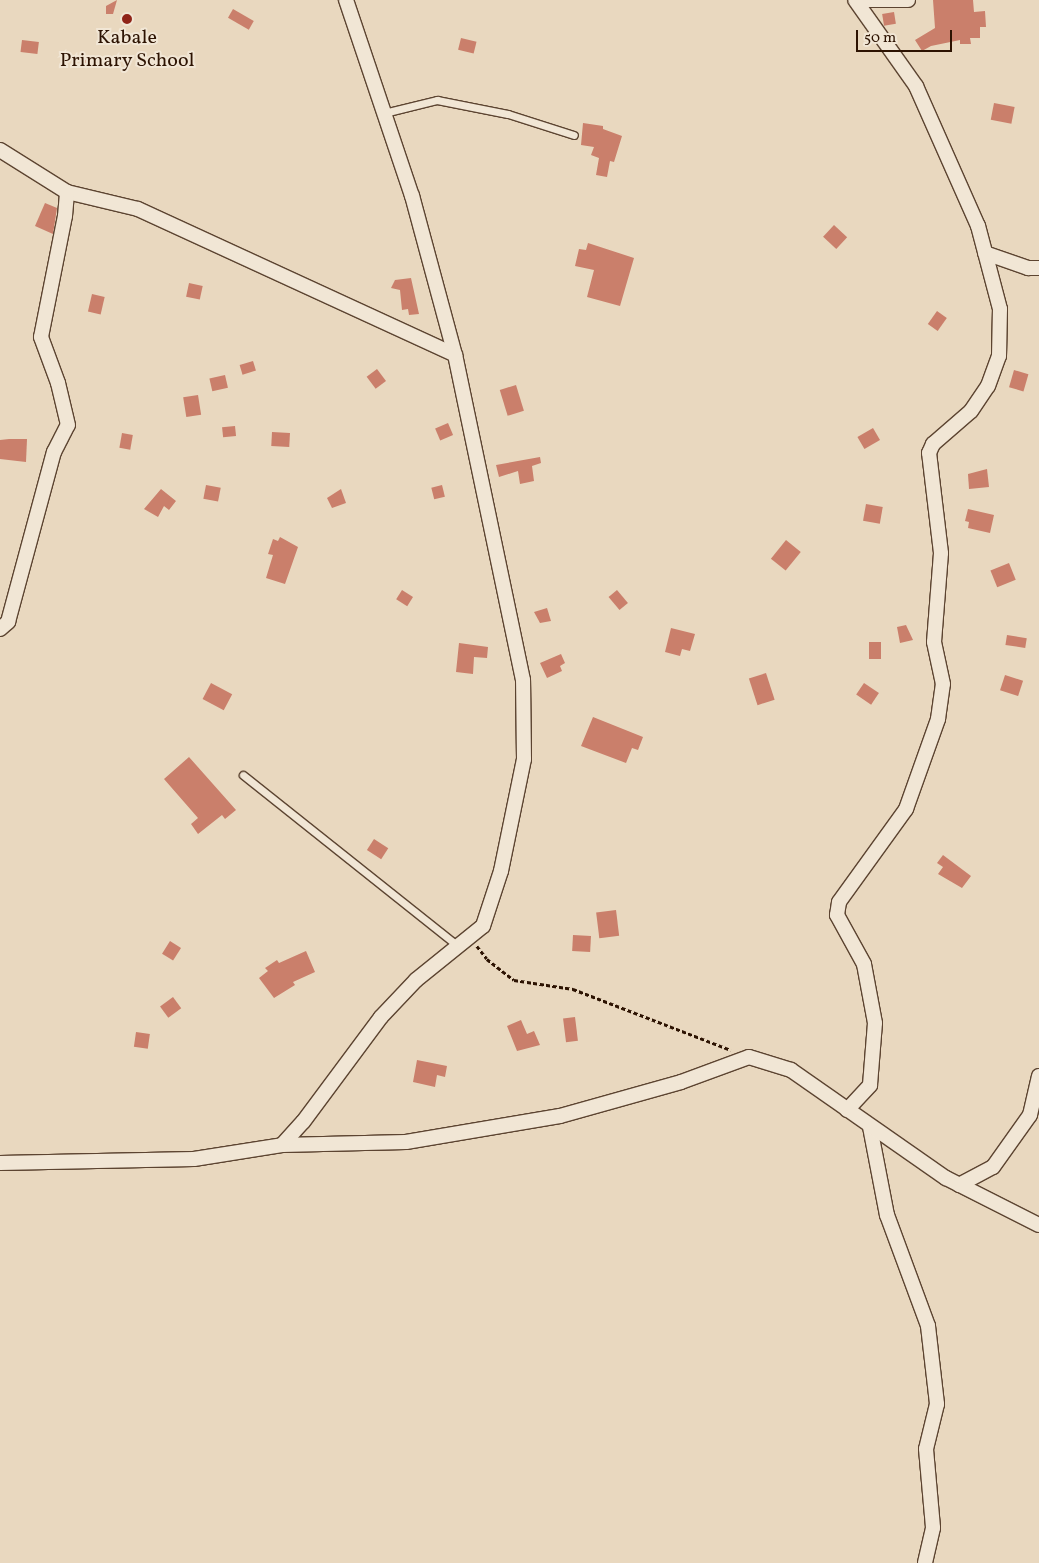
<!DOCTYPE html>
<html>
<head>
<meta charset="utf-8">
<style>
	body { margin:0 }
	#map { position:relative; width:1039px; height:1563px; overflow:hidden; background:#e9d8bf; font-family:Vollkorn,serif }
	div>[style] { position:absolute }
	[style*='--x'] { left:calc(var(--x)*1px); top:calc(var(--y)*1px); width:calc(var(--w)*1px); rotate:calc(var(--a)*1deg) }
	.building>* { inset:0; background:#ca7f6b; transform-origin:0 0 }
	.path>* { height:2.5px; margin-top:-1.25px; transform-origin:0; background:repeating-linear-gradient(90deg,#2d1302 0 4px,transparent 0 6.5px) }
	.roads { filter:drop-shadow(1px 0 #5c4431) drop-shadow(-1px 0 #5c4431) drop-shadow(0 1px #5c4431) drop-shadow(0 -1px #5c4431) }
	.lane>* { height:7px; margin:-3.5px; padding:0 3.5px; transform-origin:3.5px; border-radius:3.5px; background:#f1e6d5 }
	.street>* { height:14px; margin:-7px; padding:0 7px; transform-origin:7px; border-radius:7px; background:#f1e6d5 }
	.dots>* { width:14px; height:14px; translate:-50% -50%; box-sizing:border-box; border:2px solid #f1e6d5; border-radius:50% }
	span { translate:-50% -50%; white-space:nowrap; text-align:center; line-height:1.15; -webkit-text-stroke:4px #f1e6d5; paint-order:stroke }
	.poi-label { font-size:20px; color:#2d1302 }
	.scale { position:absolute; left:856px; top:30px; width:96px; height:22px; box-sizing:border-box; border:2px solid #2d1302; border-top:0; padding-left:6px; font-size:15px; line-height:18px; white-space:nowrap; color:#2d1302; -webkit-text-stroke:4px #f1e6d5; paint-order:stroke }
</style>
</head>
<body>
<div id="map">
	<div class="building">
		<i style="clip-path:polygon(117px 0,113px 14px,106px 14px,106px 6px)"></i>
		<i style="clip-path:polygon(933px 0,973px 0,974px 12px,985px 11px,986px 27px,980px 27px,980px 38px,970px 38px,971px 44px,960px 44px,960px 40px,931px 46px,922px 51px,915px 40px,935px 28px)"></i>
		<i style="left:233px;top:9px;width:24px;height:10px;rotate:30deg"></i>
		<i style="left:894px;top:12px;width:12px;height:12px;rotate:81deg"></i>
		<i style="left:461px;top:38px;width:16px;height:12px;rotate:14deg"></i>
		<i style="left:22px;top:40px;width:17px;height:12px;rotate:7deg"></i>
		<i style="left:81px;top:56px;width:21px;height:10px;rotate:5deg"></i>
		<i style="left:994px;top:103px;width:21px;height:17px;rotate:11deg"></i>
		<i style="clip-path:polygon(583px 123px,603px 126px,603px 129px,622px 136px,614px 162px,610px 161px,607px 177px,596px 175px,599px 158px,591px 155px,594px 147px,581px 145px)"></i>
		<i style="clip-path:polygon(45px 203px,57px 208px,53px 234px,35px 226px)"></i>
		<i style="left:834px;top:225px;width:18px;height:16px;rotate:43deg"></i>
		<i style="clip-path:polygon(588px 243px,634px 258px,620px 306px,587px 297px,594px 270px,575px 266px,579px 249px,586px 250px)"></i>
		<i style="clip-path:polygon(411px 278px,419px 314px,409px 315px,408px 309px,402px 310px,400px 290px,391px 288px,395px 280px)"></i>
		<i style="left:189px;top:283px;width:14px;height:14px;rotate:12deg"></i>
		<i style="left:92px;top:294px;width:13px;height:18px;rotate:13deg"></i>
		<i style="left:937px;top:311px;width:12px;height:16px;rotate:35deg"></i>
		<i style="left:253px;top:361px;width:10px;height:14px;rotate:73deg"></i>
		<i style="left:377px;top:369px;width:15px;height:13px;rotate:53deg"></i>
		<i style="left:1014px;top:370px;width:15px;height:18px;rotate:16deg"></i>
		<i style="left:225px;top:375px;width:13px;height:16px;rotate:77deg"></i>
		<i style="left:516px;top:385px;width:27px;height:17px;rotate:73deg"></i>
		<i style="left:198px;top:395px;width:20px;height:15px;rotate:81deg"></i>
		<i style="left:448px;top:423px;width:13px;height:14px;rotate:67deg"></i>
		<i style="left:235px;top:426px;width:10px;height:13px;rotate:84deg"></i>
		<i style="left:873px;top:428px;width:14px;height:18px;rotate:60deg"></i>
		<i style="left:272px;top:432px;width:18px;height:14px;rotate:3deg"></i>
		<i style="left:122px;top:433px;width:11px;height:15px;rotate:10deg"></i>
		<i style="clip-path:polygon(9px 439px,27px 439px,26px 462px,0 459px,0 440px)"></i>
		<i style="clip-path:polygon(540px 457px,541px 463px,532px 466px,534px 481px,520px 484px,518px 471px,499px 477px,496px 465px)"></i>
		<i style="clip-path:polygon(987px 469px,989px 487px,969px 489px,968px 474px)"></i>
		<i style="left:206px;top:485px;width:15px;height:14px;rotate:11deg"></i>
		<i style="left:442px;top:485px;width:12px;height:11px;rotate:76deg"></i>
		<i style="clip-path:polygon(161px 489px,176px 501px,169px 510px,164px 506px,158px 517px,144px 509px)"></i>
		<i style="clip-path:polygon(341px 489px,346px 503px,332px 508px,327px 498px)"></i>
		<i style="left:866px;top:504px;width:17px;height:17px;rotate:10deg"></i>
		<i style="clip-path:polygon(968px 509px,994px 515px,990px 533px,968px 528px,969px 522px,965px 521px)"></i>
		<i style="clip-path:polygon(280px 537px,298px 547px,285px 584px,266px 578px,273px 555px,268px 554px,273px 539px,278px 541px)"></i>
		<i style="left:786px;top:540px;width:19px;height:24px;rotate:39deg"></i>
		<i style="left:1009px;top:563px;width:18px;height:20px;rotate:68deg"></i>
		<i style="left:402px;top:590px;width:13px;height:11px;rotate:32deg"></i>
		<i style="left:617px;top:590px;width:17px;height:11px;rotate:50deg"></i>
		<i style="clip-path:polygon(547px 608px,551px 621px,540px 623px,534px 612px)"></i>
		<i style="clip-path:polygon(906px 625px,913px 640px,900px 643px,897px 627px)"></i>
		<i style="clip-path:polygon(671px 628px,695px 634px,690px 651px,682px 649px,680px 656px,665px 652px)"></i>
		<i style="left:1007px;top:635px;width:20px;height:10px;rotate:9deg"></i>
		<i style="left:869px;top:642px;width:12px;height:17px"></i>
		<i style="clip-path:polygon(459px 643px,488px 647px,487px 658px,474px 657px,473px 674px,456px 672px)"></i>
		<i style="clip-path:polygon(561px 654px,565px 663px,560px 666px,562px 671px,547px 678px,540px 663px)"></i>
		<i style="left:766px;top:673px;width:28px;height:18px;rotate:72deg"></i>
		<i style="left:1005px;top:675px;width:19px;height:16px;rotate:18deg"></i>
		<i style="left:211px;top:683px;width:24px;height:18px;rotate:28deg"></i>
		<i style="left:864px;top:683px;width:18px;height:14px;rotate:34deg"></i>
		<i style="clip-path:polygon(593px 717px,643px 737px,638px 750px,632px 748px,626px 763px,581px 746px)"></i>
		<i style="clip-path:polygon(189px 757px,236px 810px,225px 819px,222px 815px,198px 834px,191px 824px,198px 818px,164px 779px)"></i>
		<i style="left:374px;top:839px;width:17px;height:13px;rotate:33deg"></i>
		<i style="clip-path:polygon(943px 855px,971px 876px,962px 888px,938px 874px,943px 867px,937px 863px)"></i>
		<i style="left:616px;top:910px;width:26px;height:20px;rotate:83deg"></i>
		<i style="left:573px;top:935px;width:18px;height:16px;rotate:3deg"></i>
		<i style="left:170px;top:941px;width:13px;height:15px;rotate:32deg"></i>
		<i style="clip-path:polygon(306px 951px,315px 972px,293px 982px,295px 985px,274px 998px,259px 978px,268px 971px,265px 968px,277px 960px,279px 963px)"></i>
		<i style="left:173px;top:997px;width:14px;height:16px;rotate:54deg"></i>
		<i style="left:575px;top:1017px;width:24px;height:12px;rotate:83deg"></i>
		<i style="clip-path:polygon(521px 1020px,527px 1034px,534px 1031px,540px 1045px,517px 1051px,507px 1026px)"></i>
		<i style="left:136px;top:1032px;width:14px;height:15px;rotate:8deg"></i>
		<i style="clip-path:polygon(417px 1060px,447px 1066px,445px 1077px,437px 1075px,435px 1087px,413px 1082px)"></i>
	</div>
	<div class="path">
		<i style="--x:477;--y:946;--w:16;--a:52"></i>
		<i style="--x:487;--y:959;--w:34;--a:38"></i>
		<i style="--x:514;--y:980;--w:60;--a:8.7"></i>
		<i style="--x:573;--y:989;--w:169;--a:21.1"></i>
	</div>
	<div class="roads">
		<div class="lane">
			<i style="--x:384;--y:113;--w:55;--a:-13.8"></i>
			<i style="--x:437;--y:100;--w:72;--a:11.2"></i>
			<i style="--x:508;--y:114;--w:69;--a:17.7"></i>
			<i style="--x:243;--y:775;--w:276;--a:38.5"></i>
		</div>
		<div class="street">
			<i style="--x:867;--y:0;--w:41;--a:0"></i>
			<i style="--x:0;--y:150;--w:79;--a:32.1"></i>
			<i style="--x:67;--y:192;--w:73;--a:13.5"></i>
			<i style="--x:138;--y:209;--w:349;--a:24.7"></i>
			<i style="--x:985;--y:253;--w:46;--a:19.2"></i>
			<i style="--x:1028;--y:268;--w:11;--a:0"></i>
			<i style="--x:0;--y:629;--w:11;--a:-41"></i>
			<i style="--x:8;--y:622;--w:176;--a:-74.9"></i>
			<i style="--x:54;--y:452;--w:30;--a:-63"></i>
			<i style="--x:68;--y:425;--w:43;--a:-103.4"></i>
			<i style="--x:58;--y:383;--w:49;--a:-110.3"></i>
			<i style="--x:41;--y:337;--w:123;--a:-78.8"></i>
			<i style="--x:65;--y:216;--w:24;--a:-85"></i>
			<i style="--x:847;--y:1110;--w:34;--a:-47"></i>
			<i style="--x:870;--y:1085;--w:62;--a:-85.4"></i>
			<i style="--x:875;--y:1023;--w:60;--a:-100.6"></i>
			<i style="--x:864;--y:964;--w:56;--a:-118.9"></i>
			<i style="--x:837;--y:915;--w:13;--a:-81"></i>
			<i style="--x:839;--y:902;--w:115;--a:-54.2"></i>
			<i style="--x:906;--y:809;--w:96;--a:-70.4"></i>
			<i style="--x:938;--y:719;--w:35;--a:-82"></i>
			<i style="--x:943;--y:684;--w:43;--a:-102.1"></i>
			<i style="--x:934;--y:642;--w:89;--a:-85.5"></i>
			<i style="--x:941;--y:553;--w:101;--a:-96.8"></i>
			<i style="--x:929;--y:453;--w:10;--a:-66"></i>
			<i style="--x:933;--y:444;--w:50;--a:-41"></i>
			<i style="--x:971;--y:411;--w:30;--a:-56"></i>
			<i style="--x:988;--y:386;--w:32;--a:-70"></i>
			<i style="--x:999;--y:356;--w:47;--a:-88.8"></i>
			<i style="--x:1000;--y:309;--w:86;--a:-104.8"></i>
			<i style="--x:978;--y:226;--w:153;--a:-113.9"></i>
			<i style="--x:916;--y:86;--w:105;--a:-125.3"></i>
			<i style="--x:870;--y:1127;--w:90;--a:79.1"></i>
			<i style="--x:887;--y:1215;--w:118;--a:69.7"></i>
			<i style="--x:928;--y:1326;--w:79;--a:83.4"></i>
			<i style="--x:937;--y:1404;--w:46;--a:103.7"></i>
			<i style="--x:926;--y:1449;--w:79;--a:84.9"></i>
			<i style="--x:933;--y:1528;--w:36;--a:103"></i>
			<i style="--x:282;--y:1145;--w:124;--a:-1.4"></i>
			<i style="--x:406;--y:1142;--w:156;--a:-9.6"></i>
			<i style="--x:560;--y:1116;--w:126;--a:-15.7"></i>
			<i style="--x:681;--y:1082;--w:72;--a:-20.2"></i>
			<i style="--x:749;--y:1057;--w:44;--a:17.2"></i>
			<i style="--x:791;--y:1070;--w:189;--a:34.9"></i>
			<i style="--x:946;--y:1178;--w:104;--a:26.8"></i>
			<i style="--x:0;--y:1163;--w:194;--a:-1.2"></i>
			<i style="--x:194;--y:1159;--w:89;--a:-9"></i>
			<i style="--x:282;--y:1145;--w:31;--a:-48"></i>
			<i style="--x:303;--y:1122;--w:131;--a:-53.4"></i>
			<i style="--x:381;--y:1017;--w:51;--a:-46.6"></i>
			<i style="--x:416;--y:980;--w:86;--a:-38.9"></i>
			<i style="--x:483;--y:926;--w:58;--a:-71.9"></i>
			<i style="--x:501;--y:871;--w:114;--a:-78.4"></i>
			<i style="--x:524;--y:759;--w:79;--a:-90.7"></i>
			<i style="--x:523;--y:680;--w:332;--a:-101.8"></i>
			<i style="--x:455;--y:355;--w:165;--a:-105.1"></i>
			<i style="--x:412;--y:196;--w:207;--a:-108.6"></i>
			<i style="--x:959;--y:1185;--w:38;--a:-28"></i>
			<i style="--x:993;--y:1167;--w:64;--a:-54.6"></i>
			<i style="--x:1030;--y:1115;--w:40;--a:-77"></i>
		</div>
	</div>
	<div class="dots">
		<i style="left:127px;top:19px;background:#8f2418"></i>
	</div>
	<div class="poi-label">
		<span style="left:127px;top:50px">Kabale<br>Primary School</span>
	</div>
	<div class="scale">50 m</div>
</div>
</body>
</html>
